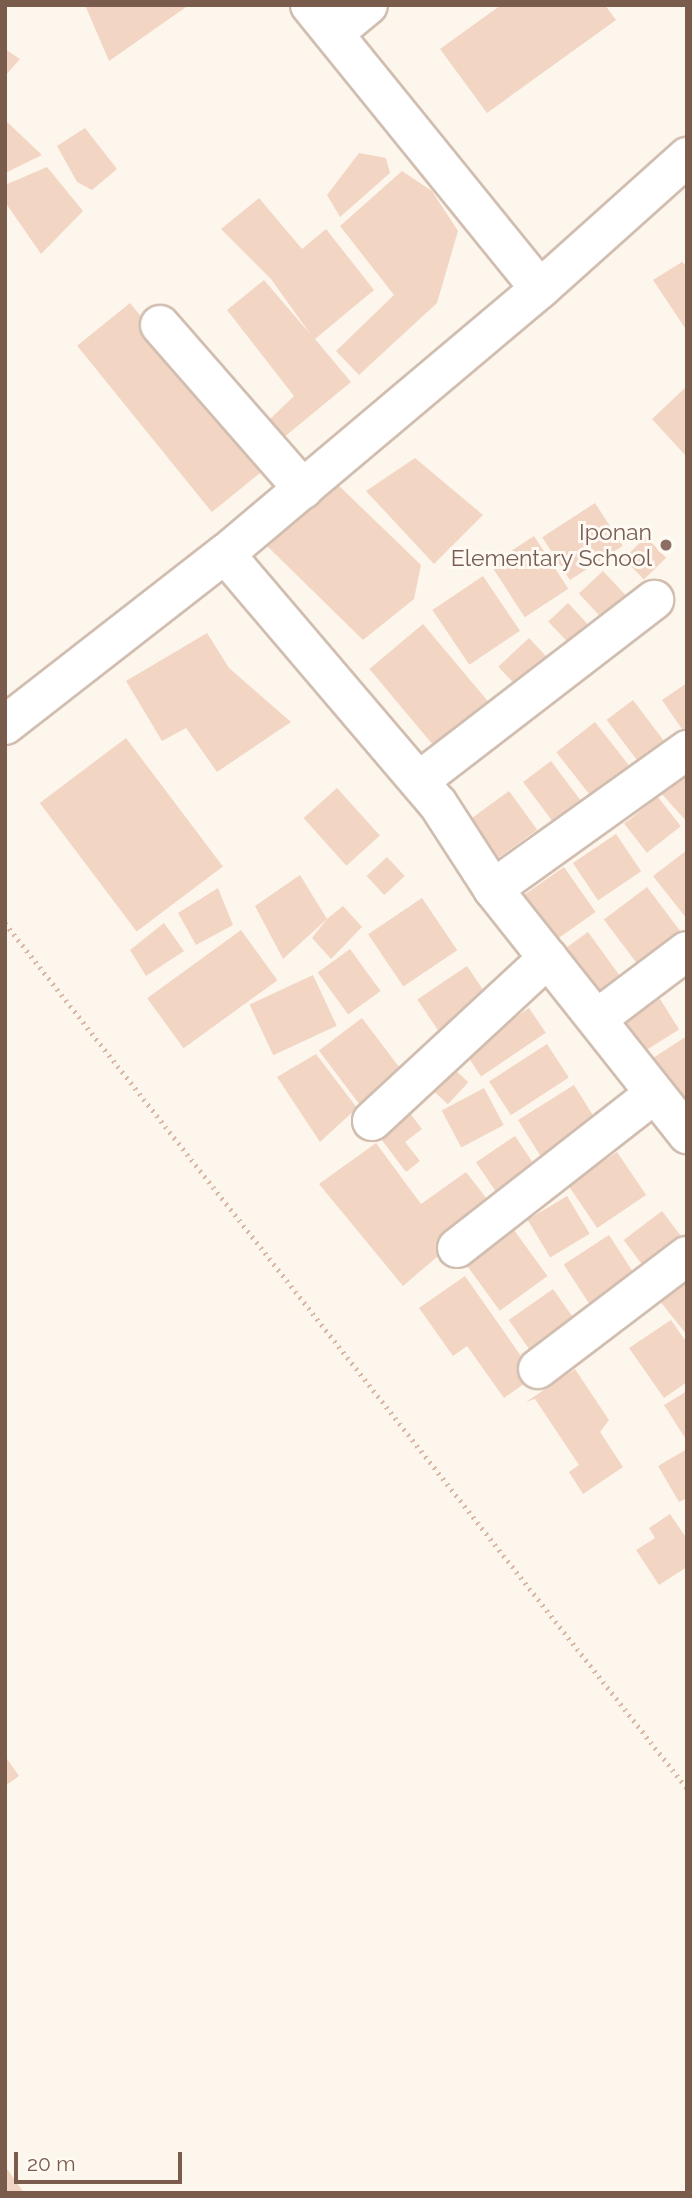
<!DOCTYPE html>
<html>
<head>
<meta charset="utf-8">
<style>
	body { margin:0 }
	#map { position:relative; width:692px; height:2198px; overflow:hidden; background:#fdf6ec; font-family:Raleway,sans-serif }
	div>[style] { position:absolute }
	[style*='--x'] { left:calc(var(--x)*1px); top:calc(var(--y)*1px); width:calc(var(--w)*1px); rotate:calc(var(--a)*1deg) }
	.building>* { inset:0; background:#f3d5c3; transform-origin:0 0 }
	.path>* { height:4.5px; margin-top:-2.25px; transform-origin:0; background:repeating-linear-gradient(90deg,#d9b8a5 0 2px,transparent 0 7px) }
	.roads { filter:drop-shadow(2px 0 #d1beb0) drop-shadow(-2px 0 #d1beb0) drop-shadow(0 2px #d1beb0) drop-shadow(0 -2px #d1beb0) }
	.minor>* { height:38px; margin:-19px; padding:0 19px; transform-origin:19px; border-radius:19px; background:#fff }
	.dots>* { width:19px; height:19px; translate:-50% -50%; box-sizing:border-box; border:4px solid #fffaf3; border-radius:50% }
	span { translate:-50% -50%; white-space:nowrap; text-align:center; line-height:1.15; -webkit-text-stroke:6px #fffaf3; paint-order:stroke }
	.education-label { font-size:23px; color:#785e54 }
	.right { translate:-100% -50%; text-align:right }
	.frame { position:absolute; inset:0; border:7px solid #7a5c4d; pointer-events:none }
	.scale { position:absolute; left:14px; top:2152px; width:168px; height:32px; box-sizing:border-box; border:4px solid #7a5c4d; border-top:0; padding-left:9px; font-size:21px; line-height:24px; white-space:nowrap; color:#7a5c4d; -webkit-text-stroke:5px #fffaf3; paint-order:stroke }
</style>
</head>
<body>
<div id="map">
	<div class="building">
		<i style="clip-path:polygon(85px 5px,189px 5px,109px 61px)"></i>
		<i style="clip-path:polygon(501px 5px,605px 5px,616px 20px,487px 113px,440px 49px)"></i>
		<i style="clip-path:polygon(5px 49px,20px 59px,5px 76px)"></i>
		<i style="clip-path:polygon(5px 120px,42px 155px,5px 173px)"></i>
		<i style="clip-path:polygon(85px 128px,117px 169px,92px 190px,77px 182px,57px 146px)"></i>
		<i style="clip-path:polygon(359px 153px,386px 158px,390px 173px,340px 217px,327px 195px)"></i>
		<i style="clip-path:polygon(47px 167px,83px 211px,41px 254px,5px 202px,5px 185px)"></i>
		<i style="clip-path:polygon(402px 171px,432px 191px,458px 231px,437px 303px,359px 375px,336px 351px,394px 295px,340px 226px)"></i>
		<i style="clip-path:polygon(259px 198px,302px 249px,326px 229px,374px 290px,315px 339px,351px 382px,283px 438px,270px 419px,294px 396px,227px 310px,264px 280px,311px 335px,271px 279px,221px 229px)"></i>
		<i style="clip-path:polygon(682px 262px,687px 267px,685px 328px,653px 280px)"></i>
		<i style="left:130px;top:303px;width:214px;height:68px;rotate:51deg"></i>
		<i style="clip-path:polygon(687px 386px,687px 454px,685px 455px,652px 419px)"></i>
		<i style="clip-path:polygon(415px 458px,483px 515px,434px 564px,366px 491px)"></i>
		<i style="clip-path:polygon(333px 480px,421px 565px,414px 599px,363px 640px,265px 544px)"></i>
		<i style="left:595px;top:503px;width:51px;height:63px;rotate:57deg"></i>
		<i style="left:534px;top:536px;width:63px;height:52px;rotate:57deg"></i>
		<i style="left:646px;top:537px;width:29px;height:31px;rotate:46deg"></i>
		<i style="left:603px;top:571px;width:41px;height:33px;rotate:47deg"></i>
		<i style="left:483px;top:576px;width:66px;height:61px;rotate:56deg"></i>
		<i style="left:568px;top:603px;width:44px;height:27px;rotate:47deg"></i>
		<i style="left:423px;top:624px;width:112px;height:70px;rotate:50deg"></i>
		<i style="clip-path:polygon(207px 633px,229px 668px,291px 722px,217px 772px,186px 728px,162px 741px,126px 681px)"></i>
		<i style="left:529px;top:638px;width:34px;height:42px;rotate:47deg"></i>
		<i style="clip-path:polygon(687px 683px,687px 731px,684px 732px,662px 700px)"></i>
		<i style="left:633px;top:700px;width:53px;height:33px;rotate:53deg"></i>
		<i style="left:595px;top:722px;width:55px;height:49px;rotate:52deg"></i>
		<i style="left:126px;top:738px;width:161px;height:108px;rotate:53deg"></i>
		<i style="left:551px;top:761px;width:49px;height:35px;rotate:53deg"></i>
		<i style="clip-path:polygon(687px 771px,687px 822px,661px 793px)"></i>
		<i style="left:337px;top:788px;width:64px;height:45px;rotate:48deg"></i>
		<i style="left:509px;top:791px;width:48px;height:56px;rotate:54deg"></i>
		<i style="left:658px;top:797px;width:37px;height:43px;rotate:52deg"></i>
		<i style="left:616px;top:834px;width:45px;height:52px;rotate:56deg"></i>
		<i style="clip-path:polygon(687px 850px,687px 919px,653px 876px)"></i>
		<i style="left:387px;top:857px;width:26px;height:28px;rotate:47deg"></i>
		<i style="left:564px;top:867px;width:55px;height:49px;rotate:55deg"></i>
		<i style="clip-path:polygon(300px 875px,327px 919px,343px 906px,362px 927px,331px 959px,312px 938px,327px 919px,283px 959px,255px 906px)"></i>
		<i style="left:647px;top:887px;width:60px;height:54px;rotate:53deg"></i>
		<i style="clip-path:polygon(218px 888px,233px 925px,196px 945px,178px 913px)"></i>
		<i style="left:422px;top:898px;width:63px;height:65px;rotate:56deg"></i>
		<i style="clip-path:polygon(164px 923px,184px 951px,146px 976px,130px 950px)"></i>
		<i style="left:241px;top:930px;width:62px;height:116px;rotate:54deg"></i>
		<i style="left:588px;top:932px;width:63px;height:32px;rotate:54deg"></i>
		<i style="left:350px;top:949px;width:52px;height:40px;rotate:54deg"></i>
		<i style="left:467px;top:966px;width:42px;height:60px;rotate:56deg"></i>
		<i style="left:313px;top:975px;width:56px;height:70px;rotate:65deg"></i>
		<i style="left:660px;top:999px;width:36px;height:48px;rotate:58deg"></i>
		<i style="left:529px;top:1008px;width:30px;height:78px;rotate:56deg"></i>
		<i style="left:362px;top:1018px;width:69px;height:54px;rotate:53deg"></i>
		<i style="clip-path:polygon(687px 1036px,687px 1108px,653px 1058px)"></i>
		<i style="left:547px;top:1044px;width:40px;height:69px;rotate:57deg"></i>
		<i style="clip-path:polygon(316px 1054px,357px 1108px,320px 1142px,277px 1077px)"></i>
		<i style="left:453px;top:1068px;width:21px;height:30px;rotate:43deg"></i>
		<i style="left:574px;top:1085px;width:45px;height:66px;rotate:58deg"></i>
		<i style="left:484px;top:1088px;width:42px;height:48px;rotate:62deg"></i>
		<i style="clip-path:polygon(409px 1112px,422px 1129px,405px 1142px,420px 1161px,406px 1172px,378px 1135px)"></i>
		<i style="left:515px;top:1136px;width:43px;height:47px;rotate:56deg"></i>
		<i style="clip-path:polygon(376px 1143px,421px 1204px,466px 1172px,494px 1208px,403px 1286px,319px 1184px)"></i>
		<i style="left:617px;top:1152px;width:52px;height:59px;rotate:56deg"></i>
		<i style="left:567px;top:1196px;width:44px;height:46px;rotate:59deg"></i>
		<i style="left:662px;top:1211px;width:38px;height:48px;rotate:53deg"></i>
		<i style="left:514px;top:1230px;width:57px;height:59px;rotate:54deg"></i>
		<i style="left:609px;top:1235px;width:56px;height:54px;rotate:57deg"></i>
		<i style="clip-path:polygon(687px 1270px,687px 1335px,655px 1295px)"></i>
		<i style="clip-path:polygon(465px 1276px,535px 1376px,504px 1398px,467px 1346px,453px 1356px,419px 1308px)"></i>
		<i style="left:553px;top:1289px;width:40px;height:54px;rotate:55deg"></i>
		<i style="clip-path:polygon(671px 1320px,687px 1343px,687px 1382px,664px 1398px,629px 1348px)"></i>
		<i style="clip-path:polygon(575px 1369px,609px 1420px,600px 1432px,623px 1467px,583px 1494px,569px 1472px,579px 1465px,535px 1399px,526px 1402px)"></i>
		<i style="clip-path:polygon(687px 1391px,687px 1441px,664px 1405px)"></i>
		<i style="clip-path:polygon(687px 1449px,687px 1498px,679px 1502px,658px 1466px)"></i>
		<i style="clip-path:polygon(670px 1514px,687px 1539px,687px 1567px,659px 1585px,636px 1550px,655px 1538px,649px 1528px)"></i>
		<i style="clip-path:polygon(5px 1756px,19px 1776px,5px 1786px)"></i>
		<i style="clip-path:polygon(5px 2166px,24px 2193px,5px 2193px)"></i>
	</div>
	<div class="path">
		<i style="--x:5;--y:923;--w:1102;--a:51.75"></i>
	</div>
	<div class="roads">
		<div class="minor">
			<i style="--x:310;--y:5;--w:365;--a:51"></i>
			<i style="--x:334;--y:33;--w:44;--a:-39.5"></i>
			<i style="--x:160;--y:325;--w:218;--a:48.9"></i>
			<i style="--x:225;--y:554;--w:328;--a:49.6"></i>
			<i style="--x:438;--y:804;--w:101;--a:57.1"></i>
			<i style="--x:493;--y:889;--w:313;--a:51.6"></i>
			<i style="--x:5;--y:725;--w:279;--a:-37.9"></i>
			<i style="--x:225;--y:554;--w:412;--a:-40.1"></i>
			<i style="--x:540;--y:289;--w:198;--a:-41.9"></i>
			<i style="--x:419;--y:781;--w:297;--a:-37.6"></i>
			<i style="--x:493;--y:889;--w:239;--a:-35.6"></i>
			<i style="--x:598;--y:1018;--w:111;--a:-37"></i>
			<i style="--x:372;--y:1121;--w:240;--a:-42.8"></i>
			<i style="--x:457;--y:1248;--w:249;--a:-38"></i>
			<i style="--x:538;--y:1369;--w:187;--a:-37.2"></i>
		</div>
	</div>
	<div class="dots">
		<i style="left:666px;top:545px;background:#8d6e63"></i>
	</div>
	<div class="education-label">
		<span class="right" style="left:652px;top:545px">Iponan<br>Elementary School</span>
	</div>
	<div class="frame"></div>
	<div class="scale">20 m</div>
</div>
</body>
</html>
